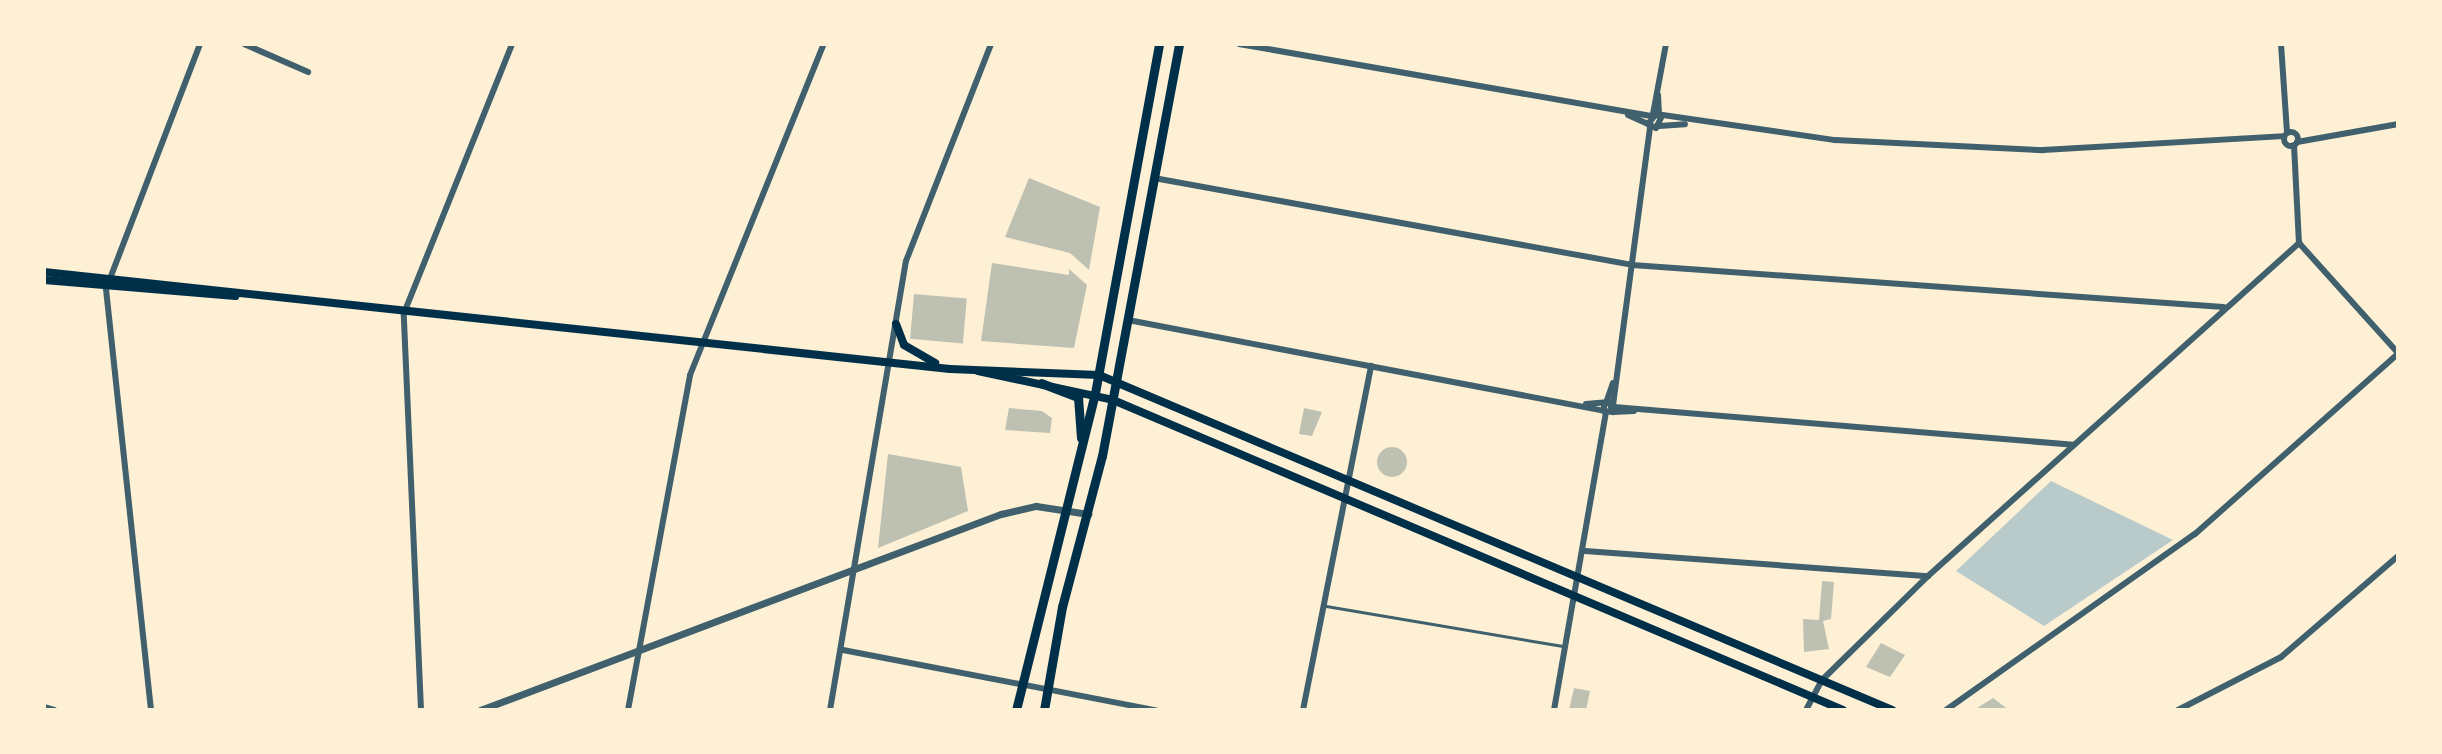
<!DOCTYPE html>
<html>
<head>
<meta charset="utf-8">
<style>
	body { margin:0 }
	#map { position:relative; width:2442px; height:754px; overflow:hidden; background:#fdf0d5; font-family:Quicksand,sans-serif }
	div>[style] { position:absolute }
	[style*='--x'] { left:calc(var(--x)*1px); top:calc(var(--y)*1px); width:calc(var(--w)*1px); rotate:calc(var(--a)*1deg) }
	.green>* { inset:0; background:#b9caca }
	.building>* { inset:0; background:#bec0b2; transform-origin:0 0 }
	.round { border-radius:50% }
	.service>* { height:3px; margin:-1.5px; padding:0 1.5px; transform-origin:1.5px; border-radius:1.5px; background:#3f606c }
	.minor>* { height:6px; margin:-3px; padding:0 3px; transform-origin:3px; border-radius:3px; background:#3f606c }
	.minor>.ring { margin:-3px; padding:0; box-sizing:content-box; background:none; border:6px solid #3f606c; border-radius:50% }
	.tertiary>* { height:7px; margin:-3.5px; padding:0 3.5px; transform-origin:3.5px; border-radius:3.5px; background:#3f606c }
	.secondary>* { height:8px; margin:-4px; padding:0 4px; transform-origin:4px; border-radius:4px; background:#003049 }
	.primary>* { height:9px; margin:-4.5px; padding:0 4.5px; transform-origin:4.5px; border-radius:4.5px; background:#003049 }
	span { translate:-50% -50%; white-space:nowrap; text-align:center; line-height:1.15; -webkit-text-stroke:7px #fdf0d5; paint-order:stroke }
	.frame { position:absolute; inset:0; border:46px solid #fdf0d5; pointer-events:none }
</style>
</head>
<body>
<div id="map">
	<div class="green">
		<i style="clip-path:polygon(2051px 481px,2173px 540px,2044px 626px,1956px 571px)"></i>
	</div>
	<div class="building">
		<i style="clip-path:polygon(1029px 178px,1100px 207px,1089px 270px,1070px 253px,1005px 237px)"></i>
		<i style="clip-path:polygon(992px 263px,1069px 275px,1069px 269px,1087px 285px,1074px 348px,981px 341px)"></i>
		<i style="left:914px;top:294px;width:53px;height:45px;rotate:5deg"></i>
		<i style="clip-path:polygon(1009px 408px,1042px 411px,1052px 418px,1050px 433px,1005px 430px)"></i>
		<i style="clip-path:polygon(1304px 408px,1322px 412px,1312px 436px,1299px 434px)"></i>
		<i class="round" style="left:1377px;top:447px;width:30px;height:30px"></i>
		<i style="clip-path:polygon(888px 454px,961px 467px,968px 511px,878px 548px)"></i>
		<i style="clip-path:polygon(1822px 581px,1834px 582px,1831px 619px,1823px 621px,1829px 649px,1804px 652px,1803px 619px,1819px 620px)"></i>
		<i style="clip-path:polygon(1881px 643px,1905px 655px,1890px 677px,1866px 667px)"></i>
		<i style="clip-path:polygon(1574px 688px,1590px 691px,1586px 710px,1569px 710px)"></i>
		<i style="clip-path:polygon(1993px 698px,2009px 710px,1974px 710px)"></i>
	</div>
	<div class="service">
		<i style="--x:1326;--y:606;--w:240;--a:9.6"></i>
	</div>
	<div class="minor">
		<i style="--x:244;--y:44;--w:70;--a:23.6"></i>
		<i style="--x:1239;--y:44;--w:417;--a:9.9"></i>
		<i style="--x:2281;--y:44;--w:89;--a:86.1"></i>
		<i style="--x:1658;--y:95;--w:21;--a:87"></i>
		<i style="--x:1653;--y:114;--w:71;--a:-79.5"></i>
		<i style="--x:1628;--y:115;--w:22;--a:24"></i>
		<i style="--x:1661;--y:118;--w:11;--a:117"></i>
		<i style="--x:1656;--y:128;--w:9;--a:-153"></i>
		<i style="--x:1648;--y:124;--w:13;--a:-51"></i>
		<i style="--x:1656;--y:114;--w:181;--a:8.3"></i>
		<i style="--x:1835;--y:140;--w:208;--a:2.8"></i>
		<i style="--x:2043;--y:150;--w:241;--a:-3.3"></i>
		<i style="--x:1659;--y:126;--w:26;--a:-4"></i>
		<i class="ring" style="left:2284px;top:132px;width:8px;height:8px"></i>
		<i style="--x:2297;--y:142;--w:103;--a:-10.1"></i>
		<i style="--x:2294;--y:145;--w:98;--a:87.1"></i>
		<i style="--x:2299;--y:243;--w:148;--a:48"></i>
		<i style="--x:1154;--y:178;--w:486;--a:10.3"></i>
		<i style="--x:1632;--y:265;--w:593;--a:4.06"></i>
		<i style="--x:1128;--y:320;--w:485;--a:10.8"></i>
		<i style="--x:1606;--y:403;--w:21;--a:-71"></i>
		<i style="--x:1586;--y:404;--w:23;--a:-5"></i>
		<i style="--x:1609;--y:402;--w:11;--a:68"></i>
		<i style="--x:1613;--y:412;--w:9;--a:-174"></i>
		<i style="--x:1604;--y:411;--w:7;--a:-90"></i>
		<i style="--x:1613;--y:405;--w:281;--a:-82.4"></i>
		<i style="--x:1614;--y:407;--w:461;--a:4.7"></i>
		<i style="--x:1613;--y:412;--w:21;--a:-3"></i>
		<i style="--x:1585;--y:551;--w:344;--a:4.2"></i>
		<i style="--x:843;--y:650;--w:319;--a:10.9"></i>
		<i style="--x:151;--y:710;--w:423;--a:-96.1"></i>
		<i style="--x:106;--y:289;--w:262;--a:-69"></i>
		<i style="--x:421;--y:710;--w:397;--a:-92.5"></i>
		<i style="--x:404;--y:313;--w:290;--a:-68.1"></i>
		<i style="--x:628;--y:710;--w:341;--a:-79.5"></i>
		<i style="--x:690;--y:375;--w:357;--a:-68"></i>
		<i style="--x:830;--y:710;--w:455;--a:-80.4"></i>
		<i style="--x:906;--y:261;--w:233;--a:-68.6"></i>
		<i style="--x:1303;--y:710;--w:351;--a:-78.8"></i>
		<i style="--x:1554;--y:710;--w:302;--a:-80.1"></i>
		<i style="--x:1806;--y:710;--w:34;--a:-62"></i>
		<i style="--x:1822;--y:680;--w:148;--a:-44.5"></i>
		<i style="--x:1928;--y:576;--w:499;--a:-41.9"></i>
		<i style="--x:1946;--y:710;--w:305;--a:-35.3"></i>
		<i style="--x:2195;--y:534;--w:271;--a:-41.6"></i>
		<i style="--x:2178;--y:710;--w:116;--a:-27.2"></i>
		<i style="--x:2281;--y:657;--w:155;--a:-40.8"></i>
	</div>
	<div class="tertiary">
		<i style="--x:44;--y:707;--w:10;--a:17"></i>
		<i style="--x:480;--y:710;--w:557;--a:-20.62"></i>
		<i style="--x:1001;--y:514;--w:36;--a:-13"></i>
		<i style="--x:1036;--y:506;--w:53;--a:8.7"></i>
	</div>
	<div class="secondary">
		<i style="--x:44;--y:272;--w:911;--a:6.11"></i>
		<i style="--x:950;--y:369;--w:149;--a:2.3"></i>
		<i style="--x:1099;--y:375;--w:861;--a:22.9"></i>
		<i style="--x:44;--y:280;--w:192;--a:4.8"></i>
		<i style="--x:896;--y:324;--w:22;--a:69"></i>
		<i style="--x:904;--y:345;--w:36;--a:30"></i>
		<i style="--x:978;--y:371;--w:138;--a:12.1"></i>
		<i style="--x:1113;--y:400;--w:793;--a:23.01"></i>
	</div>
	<div class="primary">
		<i style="--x:1041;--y:383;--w:40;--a:21"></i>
		<i style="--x:1078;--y:397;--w:41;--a:85.8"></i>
		<i style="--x:1016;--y:710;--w:327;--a:-76"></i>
		<i style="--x:1095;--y:393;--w:355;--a:-79.6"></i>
		<i style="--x:1044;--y:710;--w:105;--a:-80.1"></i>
		<i style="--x:1062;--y:607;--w:156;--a:-75.2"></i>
		<i style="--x:1102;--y:456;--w:419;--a:-79.4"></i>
	</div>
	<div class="frame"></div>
</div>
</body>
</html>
